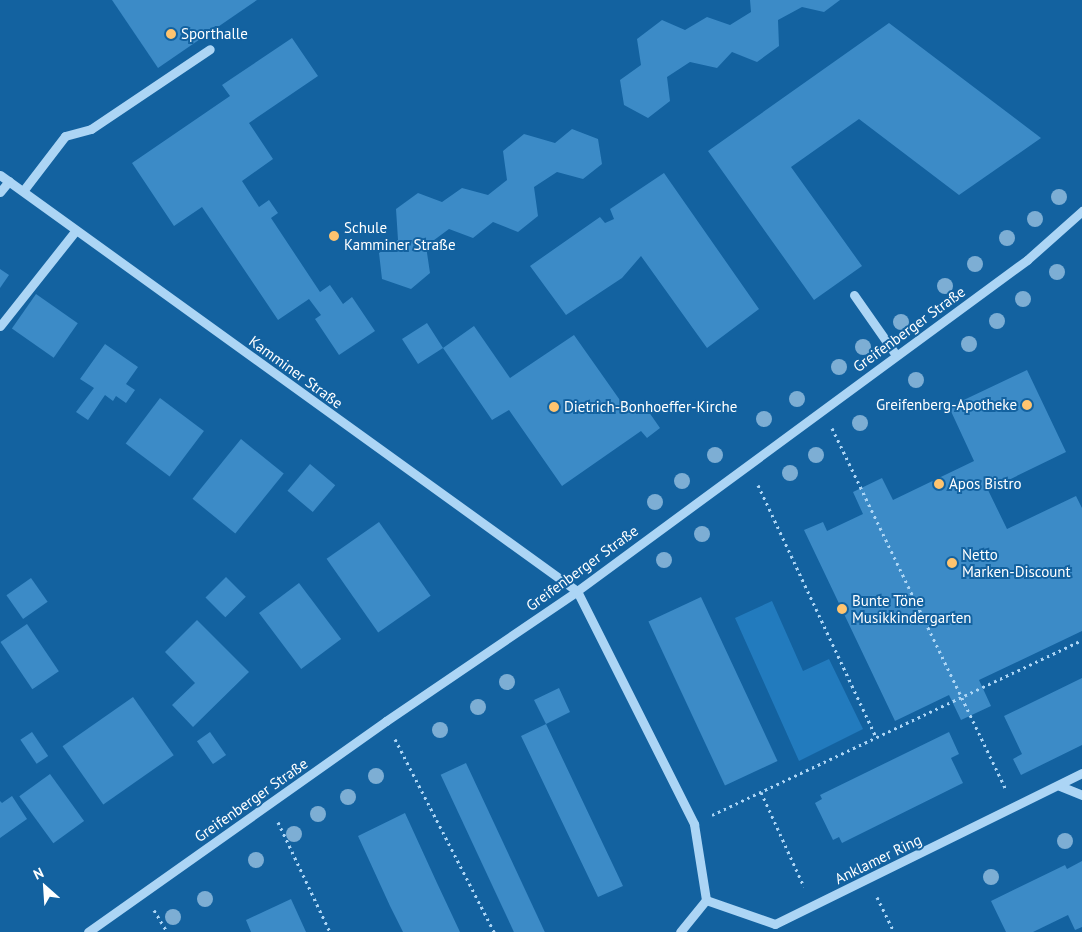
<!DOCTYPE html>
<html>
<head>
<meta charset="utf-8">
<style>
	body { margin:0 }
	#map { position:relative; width:1082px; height:932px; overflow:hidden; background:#1362a0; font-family:"PT Sans",sans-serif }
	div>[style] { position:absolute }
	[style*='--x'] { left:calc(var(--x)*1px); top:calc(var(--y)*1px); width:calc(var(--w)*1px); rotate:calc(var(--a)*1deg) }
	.green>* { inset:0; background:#227bbe }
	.building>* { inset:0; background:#3c8bc7; transform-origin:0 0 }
	.path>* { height:3px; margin-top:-1.5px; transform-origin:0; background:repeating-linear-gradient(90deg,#acd5f5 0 2.5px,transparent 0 6.5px) }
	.minor>* { height:9px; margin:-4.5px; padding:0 4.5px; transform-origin:4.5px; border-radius:4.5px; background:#acd5f5 }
	.trees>* { width:16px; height:16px; margin:-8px; border-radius:50%; background:#7daed4 }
	.dots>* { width:14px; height:14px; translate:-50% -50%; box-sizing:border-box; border:2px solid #1362a0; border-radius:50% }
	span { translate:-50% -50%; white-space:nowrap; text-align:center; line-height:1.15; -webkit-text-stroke:4px #1362a0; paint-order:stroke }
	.poi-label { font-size:15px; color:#fff }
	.left { translate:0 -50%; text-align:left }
	.right { translate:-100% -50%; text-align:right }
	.street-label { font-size:15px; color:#fff }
	.north { position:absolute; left:20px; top:862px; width:50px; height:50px; -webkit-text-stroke:4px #1362a0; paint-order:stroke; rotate:334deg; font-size:14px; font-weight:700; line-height:20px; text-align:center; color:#fff }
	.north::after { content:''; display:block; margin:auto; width:18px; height:22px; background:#fff; clip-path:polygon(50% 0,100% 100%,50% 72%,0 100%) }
</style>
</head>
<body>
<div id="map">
	<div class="green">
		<i style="clip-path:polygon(772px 601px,803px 671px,829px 659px,863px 729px,799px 761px,735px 618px)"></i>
	</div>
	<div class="building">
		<i style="clip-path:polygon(112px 0,257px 0,158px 68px)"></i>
		<i style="clip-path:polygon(750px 0,840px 0,824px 12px,802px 7px,778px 20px,779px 46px,757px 62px,732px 52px,717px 68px,690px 62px,667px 77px,670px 101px,648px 118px,624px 105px,620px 80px,641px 65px,637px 39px,662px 20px,685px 30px,707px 17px,730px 25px,751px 12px)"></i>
		<i style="clip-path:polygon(889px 23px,1041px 138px,959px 195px,859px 119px,791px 167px,862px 266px,814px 300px,708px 151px)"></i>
		<i style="clip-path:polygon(292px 38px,318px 76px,249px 123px,273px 159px,242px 181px,259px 207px,269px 200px,278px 213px,271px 218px,320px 292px,330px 285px,343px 304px,352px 297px,375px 331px,339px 355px,315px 319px,321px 315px,309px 299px,278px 320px,202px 207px,174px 226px,132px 163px,230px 96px,222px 85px)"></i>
		<i style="clip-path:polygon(572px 129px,598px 139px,602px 164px,583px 179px,557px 172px,534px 187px,538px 216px,518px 232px,493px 222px,473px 238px,449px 229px,426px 246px,430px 273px,411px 289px,382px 279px,379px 253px,398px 240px,396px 209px,418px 193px,442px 202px,462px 188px,488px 195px,507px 180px,503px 151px,524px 134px,555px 143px)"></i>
		<i style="clip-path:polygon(664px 173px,759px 309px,707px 348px,641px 256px,622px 278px,566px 315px,530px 266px,600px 217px,605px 223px,614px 219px,610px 209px)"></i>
		<i style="clip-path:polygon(0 269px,9px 275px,0 288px)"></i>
		<i style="left:36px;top:294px;width:51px;height:42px;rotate:35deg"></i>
		<i style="clip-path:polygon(427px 323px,443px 348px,474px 326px,510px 378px,574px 335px,629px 413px,644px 405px,660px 428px,647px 438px,641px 431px,562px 486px,509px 410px,492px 420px,443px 348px,418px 364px,402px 339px)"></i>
		<i style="clip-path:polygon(105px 344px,138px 367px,126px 384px,135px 390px,126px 403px,116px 396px,113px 401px,105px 395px,88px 420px,76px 412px,94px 388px,80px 379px)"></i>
		<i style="clip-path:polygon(1027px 370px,1066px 452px,988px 490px,1007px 529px,1076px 496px,1082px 508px,1082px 631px,979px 680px,991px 706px,961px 720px,949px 695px,895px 721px,804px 530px,823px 522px,827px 531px,863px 514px,853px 492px,882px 478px,893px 500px,974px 461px,949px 407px)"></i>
		<i style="left:160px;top:398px;width:55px;height:57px;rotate:37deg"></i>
		<i style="left:241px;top:439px;width:55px;height:77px;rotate:39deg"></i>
		<i style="left:310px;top:464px;width:33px;height:35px;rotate:40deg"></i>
		<i style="left:379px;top:522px;width:90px;height:64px;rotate:55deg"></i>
		<i style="left:226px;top:577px;width:28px;height:29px;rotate:45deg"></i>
		<i style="left:31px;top:578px;width:29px;height:30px;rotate:55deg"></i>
		<i style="left:299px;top:583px;width:70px;height:50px;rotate:53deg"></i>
		<i style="left:701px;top:597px;width:181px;height:58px;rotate:65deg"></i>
		<i style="clip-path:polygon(197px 620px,249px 672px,193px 727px,172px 705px,195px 683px,165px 652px)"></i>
		<i style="left:27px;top:624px;width:57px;height:32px;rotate:56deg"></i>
		<i style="clip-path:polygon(1082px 678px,1082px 745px,1021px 775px,1013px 759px,1022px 754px,1004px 716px)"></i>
		<i style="clip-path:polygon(559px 688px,570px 712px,546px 724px,623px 886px,598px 897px,521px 736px,546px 724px,534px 700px)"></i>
		<i style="left:133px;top:697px;width:71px;height:86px;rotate:55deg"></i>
		<i style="left:32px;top:732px;width:29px;height:14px;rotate:56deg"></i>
		<i style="left:210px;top:732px;width:28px;height:16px;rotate:55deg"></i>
		<i style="clip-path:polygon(949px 732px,959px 754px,951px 758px,963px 783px,842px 843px,839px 837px,833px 840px,815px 803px,822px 799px,820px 795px)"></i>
		<i style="left:466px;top:763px;width:187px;height:28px;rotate:65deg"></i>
		<i style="left:50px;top:774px;width:58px;height:38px;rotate:54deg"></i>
		<i style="clip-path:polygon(12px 796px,27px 819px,0 838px,0 801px,2px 803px)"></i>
		<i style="clip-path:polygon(405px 813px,437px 883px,460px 932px,403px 932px,390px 906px,358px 836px)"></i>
		<i style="clip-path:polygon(1082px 861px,1082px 927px,1075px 930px,1068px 915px,1033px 932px,1006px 932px,991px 901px,1065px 865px,1067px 869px)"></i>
		<i style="clip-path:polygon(291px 899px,306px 932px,251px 932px,246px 920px)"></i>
	</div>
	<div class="path">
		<i style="--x:832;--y:428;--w:401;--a:64.3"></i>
		<i style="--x:758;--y:485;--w:278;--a:64.9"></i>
		<i style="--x:395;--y:739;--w:217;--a:62.8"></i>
		<i style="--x:761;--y:792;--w:104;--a:65.6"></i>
		<i style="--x:712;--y:815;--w:409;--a:-25.3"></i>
		<i style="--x:278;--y:822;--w:122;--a:64.7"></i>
		<i style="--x:877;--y:897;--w:39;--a:64"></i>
		<i style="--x:154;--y:910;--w:26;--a:59"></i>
	</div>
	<div class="minor">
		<i style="--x:0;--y:175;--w:711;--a:35.79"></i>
		<i style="--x:577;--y:591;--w:261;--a:63.3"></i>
		<i style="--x:694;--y:824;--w:77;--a:81"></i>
		<i style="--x:706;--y:900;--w:41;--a:129.1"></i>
		<i style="--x:23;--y:191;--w:69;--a:-52.6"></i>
		<i style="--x:65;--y:136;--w:27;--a:-15"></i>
		<i style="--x:91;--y:129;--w:143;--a:-33.9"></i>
		<i style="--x:0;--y:192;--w:14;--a:-51"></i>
		<i style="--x:854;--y:295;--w:73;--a:55"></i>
		<i style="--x:0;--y:326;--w:122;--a:-51.6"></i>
		<i style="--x:1060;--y:786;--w:24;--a:22"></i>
		<i style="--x:706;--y:900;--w:73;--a:19.2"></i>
		<i style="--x:775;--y:924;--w:342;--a:-26.2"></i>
		<i style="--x:88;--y:932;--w:365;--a:-35.3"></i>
		<i style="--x:386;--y:721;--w:231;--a:-34.2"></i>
		<i style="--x:577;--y:591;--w:559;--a:-36.34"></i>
		<i style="--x:1027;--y:260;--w:74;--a:-41.7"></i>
	</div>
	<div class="trees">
		<i style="left:1059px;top:197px"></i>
		<i style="left:1035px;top:219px"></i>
		<i style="left:1007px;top:238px"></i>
		<i style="left:975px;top:264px"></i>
		<i style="left:1057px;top:272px"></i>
		<i style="left:945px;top:286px"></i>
		<i style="left:1023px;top:299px"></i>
		<i style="left:997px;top:321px"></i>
		<i style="left:901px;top:322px"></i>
		<i style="left:969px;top:344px"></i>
		<i style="left:863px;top:347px"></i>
		<i style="left:839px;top:367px"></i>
		<i style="left:916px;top:380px"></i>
		<i style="left:797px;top:399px"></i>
		<i style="left:764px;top:419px"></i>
		<i style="left:860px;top:423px"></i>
		<i style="left:715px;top:455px"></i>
		<i style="left:816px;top:455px"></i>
		<i style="left:790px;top:473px"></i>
		<i style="left:682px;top:481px"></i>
		<i style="left:655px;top:502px"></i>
		<i style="left:702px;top:534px"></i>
		<i style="left:664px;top:560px"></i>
		<i style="left:507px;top:682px"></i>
		<i style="left:478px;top:707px"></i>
		<i style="left:440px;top:730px"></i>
		<i style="left:376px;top:776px"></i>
		<i style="left:348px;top:797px"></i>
		<i style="left:318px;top:814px"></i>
		<i style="left:294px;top:834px"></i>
		<i style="left:1065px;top:841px"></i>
		<i style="left:256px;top:860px"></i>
		<i style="left:991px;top:877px"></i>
		<i style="left:205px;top:899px"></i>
		<i style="left:173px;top:917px"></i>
	</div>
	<div class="dots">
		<i style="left:171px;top:34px;background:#ffc46f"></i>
		<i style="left:334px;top:236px;background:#ffc46f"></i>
		<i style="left:1027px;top:405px;background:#ffc46f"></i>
		<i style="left:554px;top:407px;background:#ffc46f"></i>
		<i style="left:939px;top:484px;background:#ffc46f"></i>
		<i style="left:952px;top:563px;background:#ffc46f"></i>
		<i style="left:842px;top:609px;background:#ffc46f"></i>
	</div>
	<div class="poi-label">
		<span class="left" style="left:181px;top:34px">Sporthalle</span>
		<span class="left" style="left:344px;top:236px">Schule<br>Kamminer Straße</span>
		<span class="right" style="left:1017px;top:405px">Greifenberg-Apotheke</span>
		<span class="left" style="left:564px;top:407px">Dietrich-Bonhoeffer-Kirche</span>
		<span class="left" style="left:949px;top:484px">Apos Bistro</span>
		<span class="left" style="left:962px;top:563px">Netto<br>Marken-Discount</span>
		<span class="left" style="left:852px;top:609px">Bunte Töne<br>Musikkindergarten</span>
	</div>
	<div class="street-label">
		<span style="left:909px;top:329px;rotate:-36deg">Greifenberger Straße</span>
		<span style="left:296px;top:372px;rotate:36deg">Kamminer Straße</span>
		<span style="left:582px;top:568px;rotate:-36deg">Greifenberger Straße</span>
		<span style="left:251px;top:800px;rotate:-35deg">Greifenberger Straße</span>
		<span style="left:878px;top:859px;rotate:-26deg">Anklamer Ring</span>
	</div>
	<div class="north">N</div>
</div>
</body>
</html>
